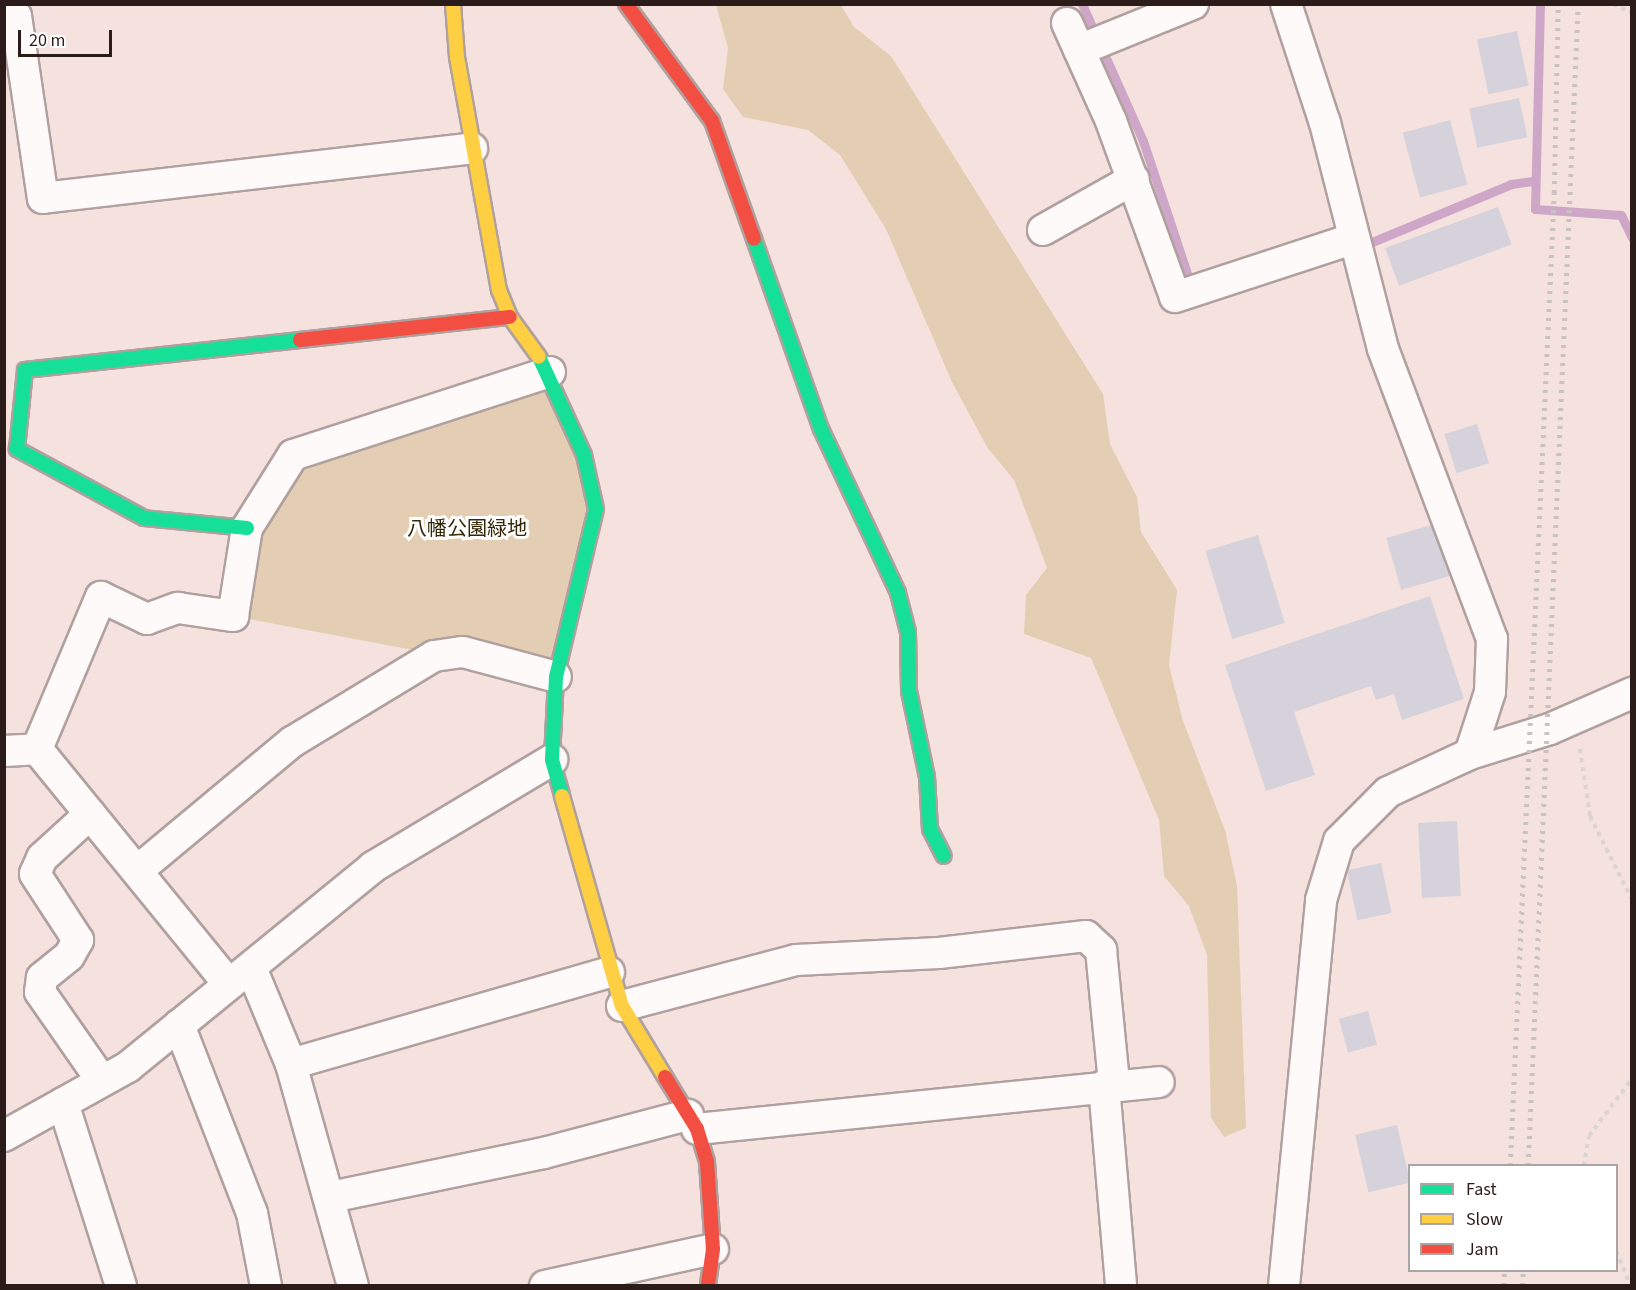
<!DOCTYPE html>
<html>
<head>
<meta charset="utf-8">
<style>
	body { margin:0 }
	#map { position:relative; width:1636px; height:1290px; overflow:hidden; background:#f5e1de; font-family:"Source Sans 3","Noto Sans JP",sans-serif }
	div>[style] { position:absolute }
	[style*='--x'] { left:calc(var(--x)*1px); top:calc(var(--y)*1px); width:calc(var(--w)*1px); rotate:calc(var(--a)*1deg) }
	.green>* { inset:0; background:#e4ceb3 }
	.stream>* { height:9px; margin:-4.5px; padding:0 4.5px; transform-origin:4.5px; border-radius:4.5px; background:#cea6c8 }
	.building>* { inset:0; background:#d6d2dc; transform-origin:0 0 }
	.path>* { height:4px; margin-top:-2px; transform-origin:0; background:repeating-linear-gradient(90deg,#dbd4d3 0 4.5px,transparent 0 9px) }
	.roads { filter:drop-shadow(2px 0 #b0a09e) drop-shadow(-2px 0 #b0a09e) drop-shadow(0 2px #b0a09e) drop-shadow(0 -2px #b0a09e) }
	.street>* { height:30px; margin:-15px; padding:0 15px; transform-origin:15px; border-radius:15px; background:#fefafa }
	.fast>* { height:14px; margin:-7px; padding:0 7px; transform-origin:7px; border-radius:7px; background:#16e098 }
	.slow>* { height:14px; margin:-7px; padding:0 7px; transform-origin:7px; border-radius:7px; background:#ffcf43 }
	.jam>* { height:14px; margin:-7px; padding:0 7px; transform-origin:7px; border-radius:7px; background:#f24e42 }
	.rail>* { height:4.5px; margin-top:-2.25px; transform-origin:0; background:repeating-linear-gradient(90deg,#c8c2c1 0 3px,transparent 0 9px) }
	span { translate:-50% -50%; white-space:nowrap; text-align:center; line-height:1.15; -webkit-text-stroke:6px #fff; paint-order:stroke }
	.park-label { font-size:20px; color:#342809 }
	.frame { position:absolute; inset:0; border:6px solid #2b1b19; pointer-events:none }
	.legend { position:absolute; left:1408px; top:1164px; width:210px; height:108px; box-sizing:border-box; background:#fff; border:2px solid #aaa4a3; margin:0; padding:8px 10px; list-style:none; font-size:18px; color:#2b1b19 }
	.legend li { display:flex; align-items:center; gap:12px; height:30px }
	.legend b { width:30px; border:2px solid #aaa4a3 }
	.scale { position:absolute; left:18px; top:30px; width:94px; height:27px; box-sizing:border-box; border:3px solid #2b1b19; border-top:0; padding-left:8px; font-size:18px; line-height:21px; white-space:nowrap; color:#2b1b19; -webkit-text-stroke:4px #fff; paint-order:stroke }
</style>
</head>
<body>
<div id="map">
	<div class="green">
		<i style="clip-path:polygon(716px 5px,841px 5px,854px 27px,891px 56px,1103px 394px,1110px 444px,1137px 497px,1141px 532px,1177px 590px,1169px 665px,1183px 721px,1225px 830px,1237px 886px,1246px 1128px,1224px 1137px,1211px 1118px,1207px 955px,1189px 906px,1164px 876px,1159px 820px,1091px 658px,1024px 634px,1026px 595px,1047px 568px,1014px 480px,987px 447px,952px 382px,886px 229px,840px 155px,808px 130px,743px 117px,723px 89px,728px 48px)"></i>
		<i style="clip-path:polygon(550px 372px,591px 481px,556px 677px,233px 616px,247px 528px,293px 455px)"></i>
	</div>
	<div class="stream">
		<i style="--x:1082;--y:4;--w:150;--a:66"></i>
		<i style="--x:1143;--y:141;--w:155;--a:71.6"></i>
		<i style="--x:1540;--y:4;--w:205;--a:91.4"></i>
		<i style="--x:1535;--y:209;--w:86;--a:4"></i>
		<i style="--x:1621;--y:215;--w:25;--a:64"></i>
		<i style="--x:1360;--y:247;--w:164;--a:-22.6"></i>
		<i style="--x:1511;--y:184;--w:22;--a:-8"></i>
	</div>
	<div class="building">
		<i style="left:1517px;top:31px;width:56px;height:41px;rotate:78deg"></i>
		<i style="left:1519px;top:98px;width:40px;height:51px;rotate:78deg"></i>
		<i style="left:1450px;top:120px;width:67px;height:49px;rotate:75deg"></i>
		<i style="left:1498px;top:207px;width:40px;height:120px;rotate:70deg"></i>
		<i style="left:1477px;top:424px;width:41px;height:34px;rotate:73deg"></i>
		<i style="left:1442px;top:522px;width:54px;height:58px;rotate:74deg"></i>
		<i style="left:1258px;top:535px;width:92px;height:55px;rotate:73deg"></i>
		<i style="clip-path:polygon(1430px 596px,1464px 699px,1402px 720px,1394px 694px,1376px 700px,1371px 686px,1294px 712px,1315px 775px,1266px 791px,1225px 665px)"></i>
		<i style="left:1457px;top:821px;width:75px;height:39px;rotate:87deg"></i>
		<i style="left:1381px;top:863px;width:51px;height:35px;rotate:78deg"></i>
		<i style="left:1368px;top:1011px;width:35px;height:30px;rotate:75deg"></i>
		<i style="left:1397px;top:1125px;width:59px;height:43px;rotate:77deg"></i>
	</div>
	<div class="path">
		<i style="--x:1613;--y:4;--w:21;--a:25"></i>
		<i style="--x:1580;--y:749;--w:68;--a:81.5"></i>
		<i style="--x:1590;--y:816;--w:94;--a:63.4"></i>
		<i style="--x:1584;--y:1166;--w:30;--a:-81"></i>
		<i style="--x:1589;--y:1136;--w:71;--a:-53"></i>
		<i style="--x:1616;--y:1251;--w:38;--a:67"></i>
	</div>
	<div class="roads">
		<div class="street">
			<i style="--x:1286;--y:4;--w:125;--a:71.9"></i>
			<i style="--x:1325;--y:123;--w:233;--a:75.6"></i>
			<i style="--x:1383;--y:349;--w:310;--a:69.4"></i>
			<i style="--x:1492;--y:639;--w:53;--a:92.2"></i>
			<i style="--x:1490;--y:692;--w:65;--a:107.9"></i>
			<i style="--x:4;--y:18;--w:12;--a:-9"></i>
			<i style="--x:16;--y:16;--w:184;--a:81.6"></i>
			<i style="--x:43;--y:198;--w:432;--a:-6.6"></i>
			<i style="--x:1067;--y:23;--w:107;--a:65.8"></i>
			<i style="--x:1111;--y:121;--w:187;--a:70"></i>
			<i style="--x:1175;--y:297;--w:186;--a:-18.1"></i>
			<i style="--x:1079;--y:50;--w:123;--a:-22"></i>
			<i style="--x:1043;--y:230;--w:104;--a:-29.3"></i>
			<i style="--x:37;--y:749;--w:165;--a:-67.2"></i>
			<i style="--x:101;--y:597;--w:51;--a:25.6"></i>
			<i style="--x:147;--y:619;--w:33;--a:-20"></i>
			<i style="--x:178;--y:608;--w:56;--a:8.3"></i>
			<i style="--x:233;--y:616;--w:89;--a:-81"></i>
			<i style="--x:247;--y:528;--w:86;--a:-57.8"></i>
			<i style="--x:293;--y:455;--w:270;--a:-17.9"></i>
			<i style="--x:4;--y:751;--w:33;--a:-3"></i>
			<i style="--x:37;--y:749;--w:303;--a:50.8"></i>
			<i style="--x:90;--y:814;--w:65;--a:137.5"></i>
			<i style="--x:42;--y:858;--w:17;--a:114"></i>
			<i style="--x:35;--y:874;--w:79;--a:56.9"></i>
			<i style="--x:78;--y:940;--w:18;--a:119"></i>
			<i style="--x:69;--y:956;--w:35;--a:141"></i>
			<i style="--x:42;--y:978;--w:14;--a:98"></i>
			<i style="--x:40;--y:992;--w:108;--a:55.1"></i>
			<i style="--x:137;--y:871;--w:202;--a:-39.8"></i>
			<i style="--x:292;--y:742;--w:166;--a:-31.2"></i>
			<i style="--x:434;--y:656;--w:29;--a:-8"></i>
			<i style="--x:463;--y:652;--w:96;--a:15"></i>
			<i style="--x:252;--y:970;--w:102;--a:67.5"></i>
			<i style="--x:291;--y:1064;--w:230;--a:74.4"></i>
			<i style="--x:622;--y:1006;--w:180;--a:-14.8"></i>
			<i style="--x:796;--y:960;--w:143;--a:-2.8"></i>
			<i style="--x:939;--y:953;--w:148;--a:-6.6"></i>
			<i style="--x:1086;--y:936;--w:21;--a:43"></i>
			<i style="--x:1101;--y:950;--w:134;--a:84.4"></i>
			<i style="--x:179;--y:1025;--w:202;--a:68.8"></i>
			<i style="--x:252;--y:1213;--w:74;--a:79.1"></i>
			<i style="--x:291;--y:1064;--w:331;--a:-16.1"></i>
			<i style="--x:1104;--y:1086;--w:201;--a:85.1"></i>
			<i style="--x:63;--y:1103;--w:192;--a:72.4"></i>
			<i style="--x:697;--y:1129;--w:464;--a:-5.8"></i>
			<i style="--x:4;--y:1136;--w:142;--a:-29.1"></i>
			<i style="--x:128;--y:1067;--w:316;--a:-39.2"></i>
			<i style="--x:373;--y:867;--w:209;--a:-30.9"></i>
			<i style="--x:331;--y:1197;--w:217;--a:-11.7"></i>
			<i style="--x:544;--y:1153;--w:149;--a:-14.8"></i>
			<i style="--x:545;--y:1286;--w:172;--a:-12.4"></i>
			<i style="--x:1284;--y:1286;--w:388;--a:-84.5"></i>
			<i style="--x:1321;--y:900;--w:62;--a:-73"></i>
			<i style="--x:1339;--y:841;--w:69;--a:-45"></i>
			<i style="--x:1388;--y:792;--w:90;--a:-24.9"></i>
			<i style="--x:1470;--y:754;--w:84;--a:-17.4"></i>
			<i style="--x:1550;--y:729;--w:90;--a:-23.7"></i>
		</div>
		<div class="fast">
			<i style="--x:754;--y:239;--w:201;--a:70.6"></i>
			<i style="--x:821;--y:429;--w:181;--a:64.8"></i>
			<i style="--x:898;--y:593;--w:40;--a:75.6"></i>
			<i style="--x:908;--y:632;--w:59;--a:89"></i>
			<i style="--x:909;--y:691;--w:88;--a:78.2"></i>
			<i style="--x:927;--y:777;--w:52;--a:86.7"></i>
			<i style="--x:930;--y:829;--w:30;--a:63"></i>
			<i style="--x:539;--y:357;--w:108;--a:65.3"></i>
			<i style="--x:584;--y:455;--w:55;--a:77.5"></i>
			<i style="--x:596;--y:509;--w:173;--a:103.4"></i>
			<i style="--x:556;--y:677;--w:83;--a:92.8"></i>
			<i style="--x:552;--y:760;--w:37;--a:74"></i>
			<i style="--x:247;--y:528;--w:103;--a:-174.5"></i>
			<i style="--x:144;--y:518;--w:145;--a:-151.5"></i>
			<i style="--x:17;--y:449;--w:79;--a:-84.2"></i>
			<i style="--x:25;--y:370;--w:277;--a:-6.2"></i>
		</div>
		<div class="slow">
			<i style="--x:453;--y:4;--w:53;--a:85.7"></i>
			<i style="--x:457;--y:57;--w:237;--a:79.8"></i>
			<i style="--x:499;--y:290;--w:29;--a:68"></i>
			<i style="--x:510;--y:317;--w:49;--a:54.1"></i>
			<i style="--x:562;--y:796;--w:218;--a:74.1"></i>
			<i style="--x:622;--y:1006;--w:83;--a:58.8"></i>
		</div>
		<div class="jam">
			<i style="--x:626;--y:4;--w:145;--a:53.7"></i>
			<i style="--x:712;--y:121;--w:125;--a:70.4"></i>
			<i style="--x:300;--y:340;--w:211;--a:-6.3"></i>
			<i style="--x:665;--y:1077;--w:61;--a:58.4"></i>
			<i style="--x:697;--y:1129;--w:34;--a:73"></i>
			<i style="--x:707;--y:1162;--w:87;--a:86.1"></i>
			<i style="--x:713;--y:1249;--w:37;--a:98"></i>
		</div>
	</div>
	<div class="rail">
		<i style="--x:1510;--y:1166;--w:974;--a:-87.41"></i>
		<i style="--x:1554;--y:193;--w:189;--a:-88.8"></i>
		<i style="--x:1528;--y:1166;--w:1163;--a:-87.54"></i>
		<i style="--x:1504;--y:1286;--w:16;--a:-90"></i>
		<i style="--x:1522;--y:1286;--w:16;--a:-86"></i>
	</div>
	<div class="park-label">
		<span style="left:467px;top:529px">八幡公園緑地</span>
	</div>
	<div class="frame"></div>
	<ul class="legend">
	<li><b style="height:8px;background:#16e098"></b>Fast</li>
	<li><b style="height:8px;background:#ffcf43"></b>Slow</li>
	<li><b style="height:8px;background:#f24e42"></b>Jam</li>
	</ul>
	<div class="scale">20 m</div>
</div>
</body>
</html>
